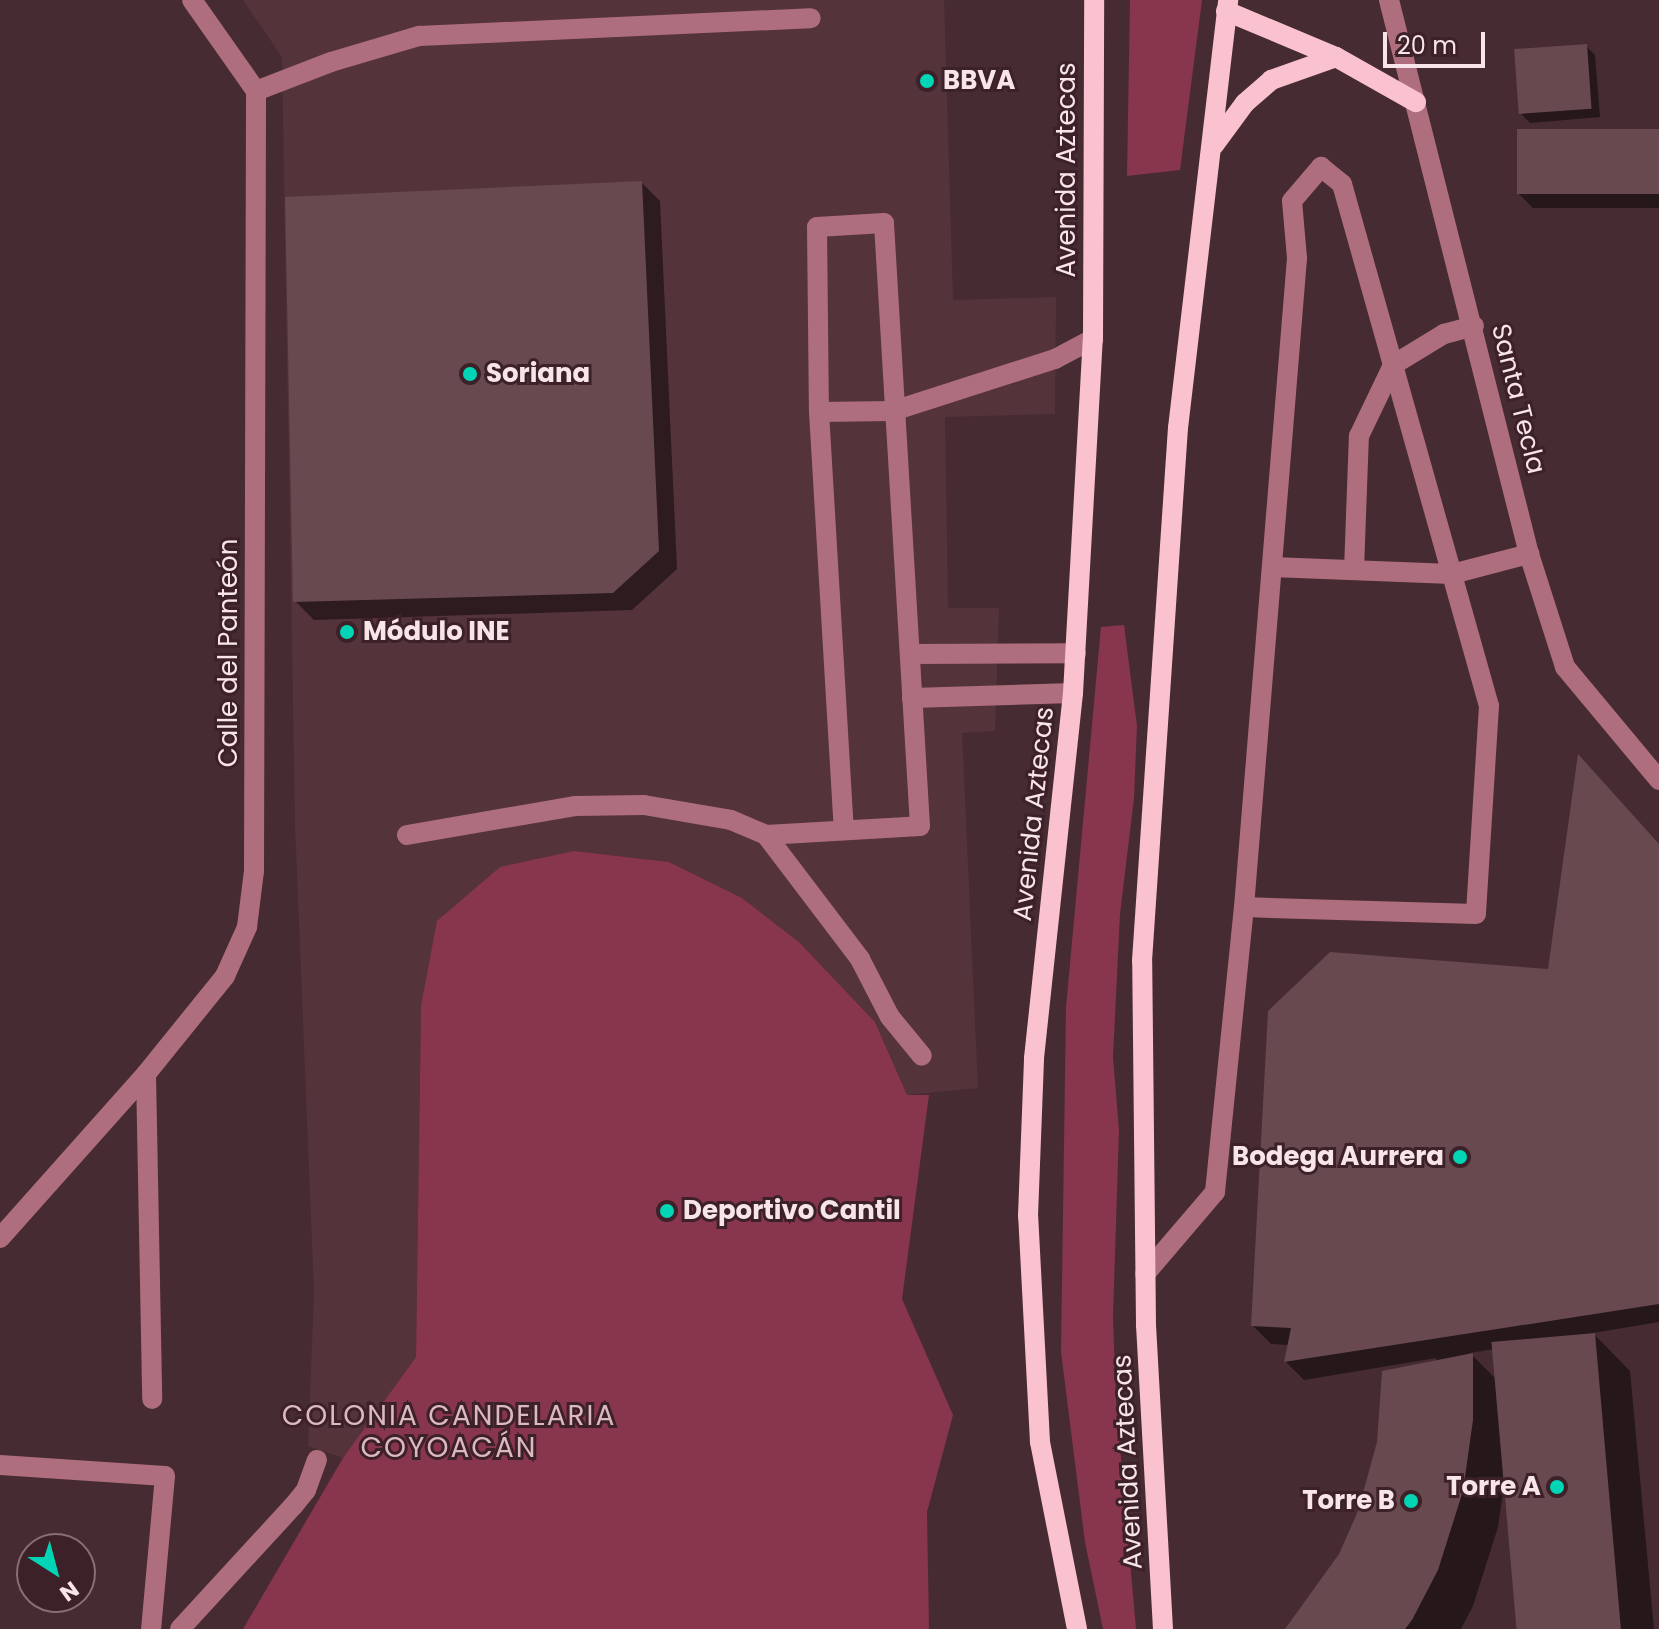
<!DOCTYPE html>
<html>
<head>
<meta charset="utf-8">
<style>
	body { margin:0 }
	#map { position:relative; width:1659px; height:1629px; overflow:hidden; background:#472b32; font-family:Poppins,sans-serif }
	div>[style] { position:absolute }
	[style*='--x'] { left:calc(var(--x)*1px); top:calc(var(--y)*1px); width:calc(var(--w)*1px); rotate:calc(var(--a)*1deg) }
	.built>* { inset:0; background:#55333b }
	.green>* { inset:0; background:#88354e }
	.shadow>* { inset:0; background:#0007 }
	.building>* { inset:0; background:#684950; transform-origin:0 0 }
	.minor>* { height:20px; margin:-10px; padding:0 10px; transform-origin:10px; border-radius:10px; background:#af6e7d }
	.major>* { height:20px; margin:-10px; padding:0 10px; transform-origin:10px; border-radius:10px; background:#f9c2ce }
	.dots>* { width:22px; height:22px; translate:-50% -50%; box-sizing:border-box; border:4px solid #3c2128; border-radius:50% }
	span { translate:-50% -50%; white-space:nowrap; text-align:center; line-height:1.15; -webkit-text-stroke:6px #3c2128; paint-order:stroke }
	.poi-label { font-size:26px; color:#f8e5e9; font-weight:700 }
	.left { translate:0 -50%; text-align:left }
	.right { translate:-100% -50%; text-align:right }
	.street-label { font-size:26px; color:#f8e5e9 }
	.neighbourhood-label { font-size:28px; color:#dcb8bf; letter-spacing:2px }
	.north { position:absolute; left:16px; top:1533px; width:80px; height:80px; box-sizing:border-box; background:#3c2128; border:2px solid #876f75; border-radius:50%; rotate:144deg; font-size:22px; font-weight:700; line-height:32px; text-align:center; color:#f8e5e9 }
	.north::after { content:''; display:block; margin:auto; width:28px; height:36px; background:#02d5b6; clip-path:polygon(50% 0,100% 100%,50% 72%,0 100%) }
	.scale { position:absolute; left:1383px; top:32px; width:102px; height:36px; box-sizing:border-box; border:4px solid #f8e5e9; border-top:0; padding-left:10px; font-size:24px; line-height:28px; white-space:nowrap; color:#f8e5e9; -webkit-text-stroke:6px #3c2128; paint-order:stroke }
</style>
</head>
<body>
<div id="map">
	<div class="built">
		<i style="clip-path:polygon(243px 0,944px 0,953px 300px,1056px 297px,1055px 414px,945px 417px,948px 608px,999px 608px,995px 731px,962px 733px,978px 1088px,907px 1095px,875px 1022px,800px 943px,742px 898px,669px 862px,574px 851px,421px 1006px,416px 1357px,343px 1458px,308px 1446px,314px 1293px,295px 823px,282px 57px)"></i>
	</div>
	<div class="green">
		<i style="clip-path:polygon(1130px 0,1202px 0,1180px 170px,1127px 176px)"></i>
		<i style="clip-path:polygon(1124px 625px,1137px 726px,1134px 798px,1120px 914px,1113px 1057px,1119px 1130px,1113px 1317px,1116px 1401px,1136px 1629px,1103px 1629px,1085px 1542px,1061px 1352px,1066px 1007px,1101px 627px)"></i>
		<i style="clip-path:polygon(574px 851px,669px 862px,742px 898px,800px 943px,875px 1022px,907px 1095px,929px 1095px,902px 1299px,953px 1415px,927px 1512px,929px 1629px,243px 1629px,343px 1458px,416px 1357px,421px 1006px,437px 921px,500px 867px)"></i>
	</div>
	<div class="shadow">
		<i style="clip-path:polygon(1586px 46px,1595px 55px,1600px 117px,1530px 123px,1521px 114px)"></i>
		<i style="clip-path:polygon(1659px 131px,1659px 208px,1533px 208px,1519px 194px)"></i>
		<i style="clip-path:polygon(642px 183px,660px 201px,677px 569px,632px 610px,314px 620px,295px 601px)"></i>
		<i style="clip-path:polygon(evenodd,1659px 845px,1659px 1322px,1593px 1333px,1630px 1371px,1654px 1629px,1518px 1629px,1504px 1485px,1498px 1527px,1473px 1606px,1461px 1629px,1286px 1629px,1341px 1555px,1437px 1362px,1436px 1358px,1304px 1380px,1286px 1362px,1289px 1345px,1271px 1344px,1253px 1326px,1659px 845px,1494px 1349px,1497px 1380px,1470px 1353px,1494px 1349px)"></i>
	</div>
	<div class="building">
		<i style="left:1587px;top:44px;width:65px;height:73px;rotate:86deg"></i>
		<i style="left:1659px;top:129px;width:65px;height:142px;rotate:90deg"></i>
		<i style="clip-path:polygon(642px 181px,659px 551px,613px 593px,293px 602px,285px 197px)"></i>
		<i style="clip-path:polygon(1578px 754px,1659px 844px,1659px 1304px,1284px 1362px,1291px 1328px,1251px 1326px,1268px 1011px,1330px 952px,1548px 969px)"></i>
		<i style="left:1595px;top:1333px;width:297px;height:104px;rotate:85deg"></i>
		<i style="clip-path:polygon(1473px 1353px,1473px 1420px,1463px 1491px,1438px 1570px,1412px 1620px,1405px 1629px,1285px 1629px,1339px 1554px,1358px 1511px,1377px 1442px,1382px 1371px)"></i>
	</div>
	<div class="minor">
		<i style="--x:1389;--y:0;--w:571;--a:75.82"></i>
		<i style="--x:1529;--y:554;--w:119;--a:72.3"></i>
		<i style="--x:1565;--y:667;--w:147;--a:50.2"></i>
		<i style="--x:256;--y:91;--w:80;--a:-21.1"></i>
		<i style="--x:331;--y:62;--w:92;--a:-16.5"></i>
		<i style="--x:419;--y:36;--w:392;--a:-2.6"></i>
		<i style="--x:819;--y:412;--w:74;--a:-0.8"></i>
		<i style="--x:893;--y:411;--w:170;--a:-17.8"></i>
		<i style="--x:1055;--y:359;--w:43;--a:-27.8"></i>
		<i style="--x:1272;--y:567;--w:180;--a:2.2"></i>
		<i style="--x:1452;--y:574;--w:80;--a:-14.6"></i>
		<i style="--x:1354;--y:570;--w:134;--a:-87.9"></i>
		<i style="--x:1359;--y:436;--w:79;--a:-64.4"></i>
		<i style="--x:1393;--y:365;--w:60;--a:-31.3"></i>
		<i style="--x:1444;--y:334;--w:31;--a:-15"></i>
		<i style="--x:910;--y:654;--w:166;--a:-0.3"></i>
		<i style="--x:912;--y:698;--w:161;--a:-1.8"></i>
		<i style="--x:407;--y:835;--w:170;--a:-9.8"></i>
		<i style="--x:575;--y:806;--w:69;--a:-0.8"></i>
		<i style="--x:644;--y:805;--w:88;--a:9.8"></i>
		<i style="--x:731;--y:820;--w:38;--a:23"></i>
		<i style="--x:766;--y:835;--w:154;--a:-3.3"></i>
		<i style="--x:920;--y:826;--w:604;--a:-93.42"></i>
		<i style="--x:884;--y:223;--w:67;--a:176.6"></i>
		<i style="--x:817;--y:227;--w:185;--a:89.4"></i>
		<i style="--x:819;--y:412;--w:419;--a:86.6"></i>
		<i style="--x:766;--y:835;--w:156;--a:52.8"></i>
		<i style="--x:860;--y:959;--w:65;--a:62.7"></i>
		<i style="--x:890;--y:1017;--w:50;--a:50.6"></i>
		<i style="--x:146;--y:1074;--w:325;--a:88.9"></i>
		<i style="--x:0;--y:1238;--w:220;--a:-48.3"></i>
		<i style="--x:146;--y:1074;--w:126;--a:-51.1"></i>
		<i style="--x:225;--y:976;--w:54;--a:-65.8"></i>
		<i style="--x:247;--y:927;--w:56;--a:-82.9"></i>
		<i style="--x:254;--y:871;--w:780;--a:-89.85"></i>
		<i style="--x:256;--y:91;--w:111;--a:-125.1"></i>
		<i style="--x:1145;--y:1274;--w:108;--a:-49.5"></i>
		<i style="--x:1215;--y:1192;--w:286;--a:-84.2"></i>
		<i style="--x:1244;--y:907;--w:651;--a:-85.33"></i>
		<i style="--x:1297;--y:258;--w:57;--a:-95"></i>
		<i style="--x:1292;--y:201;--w:45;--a:-49.5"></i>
		<i style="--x:1321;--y:167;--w:27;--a:39"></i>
		<i style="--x:1342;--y:184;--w:542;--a:74.27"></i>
		<i style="--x:1489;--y:706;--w:208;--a:93.6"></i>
		<i style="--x:1476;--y:914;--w:232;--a:-178.3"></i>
		<i style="--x:0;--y:1465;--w:165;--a:3.8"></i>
		<i style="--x:165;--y:1476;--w:154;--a:95.2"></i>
		<i style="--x:180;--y:1629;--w:168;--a:-47.4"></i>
		<i style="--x:294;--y:1505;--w:19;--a:-51"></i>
		<i style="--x:306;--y:1490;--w:32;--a:-70"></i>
	</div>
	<div class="major">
		<i style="--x:1226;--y:11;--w:119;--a:22.7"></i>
		<i style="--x:1336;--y:57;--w:92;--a:29.4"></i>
		<i style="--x:1214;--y:145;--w:52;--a:-53.6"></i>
		<i style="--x:1245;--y:103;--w:35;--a:-41"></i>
		<i style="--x:1271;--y:80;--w:69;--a:-19.5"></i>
		<i style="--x:1077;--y:1629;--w:191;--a:-101.2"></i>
		<i style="--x:1040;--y:1442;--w:226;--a:-93"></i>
		<i style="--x:1028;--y:1216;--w:158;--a:-87.8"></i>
		<i style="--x:1034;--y:1058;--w:367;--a:-83.9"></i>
		<i style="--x:1073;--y:693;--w:355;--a:-86.8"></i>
		<i style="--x:1093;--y:339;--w:339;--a:-89.8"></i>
		<i style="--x:1163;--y:1629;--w:304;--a:-93.2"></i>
		<i style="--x:1146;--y:1325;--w:364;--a:-90.6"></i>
		<i style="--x:1142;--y:961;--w:534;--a:-86.14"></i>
		<i style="--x:1178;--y:428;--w:431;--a:-83.3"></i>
	</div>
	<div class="dots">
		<i style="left:927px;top:81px;background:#02d5b6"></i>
		<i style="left:470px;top:374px;background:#02d5b6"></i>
		<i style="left:347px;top:632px;background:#02d5b6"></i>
		<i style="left:1460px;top:1157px;background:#02d5b6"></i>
		<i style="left:667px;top:1211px;background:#02d5b6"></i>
		<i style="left:1557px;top:1487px;background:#02d5b6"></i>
		<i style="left:1411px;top:1501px;background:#02d5b6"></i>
	</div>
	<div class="poi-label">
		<span class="left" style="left:943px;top:81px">BBVA</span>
		<span class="left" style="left:486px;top:374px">Soriana</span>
		<span class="left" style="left:363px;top:632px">Módulo INE</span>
		<span class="right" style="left:1444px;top:1157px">Bodega Aurrera</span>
		<span class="left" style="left:683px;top:1211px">Deportivo Cantil</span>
		<span class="right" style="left:1541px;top:1487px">Torre A</span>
		<span class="right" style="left:1395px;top:1501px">Torre B</span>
	</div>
	<div class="street-label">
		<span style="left:1067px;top:170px;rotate:-90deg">Avenida Aztecas</span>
		<span style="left:1518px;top:399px;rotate:76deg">Santa Tecla</span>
		<span style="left:229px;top:653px;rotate:-90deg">Calle del Panteón</span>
		<span style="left:1034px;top:814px;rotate:-84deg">Avenida Aztecas</span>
		<span style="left:1128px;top:1462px;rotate:-93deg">Avenida Aztecas</span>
	</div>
	<div class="neighbourhood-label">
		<span style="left:449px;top:1432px">COLONIA CANDELARIA<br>COYOACÁN</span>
	</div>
	<div class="north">N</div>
	<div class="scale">20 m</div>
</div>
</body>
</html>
